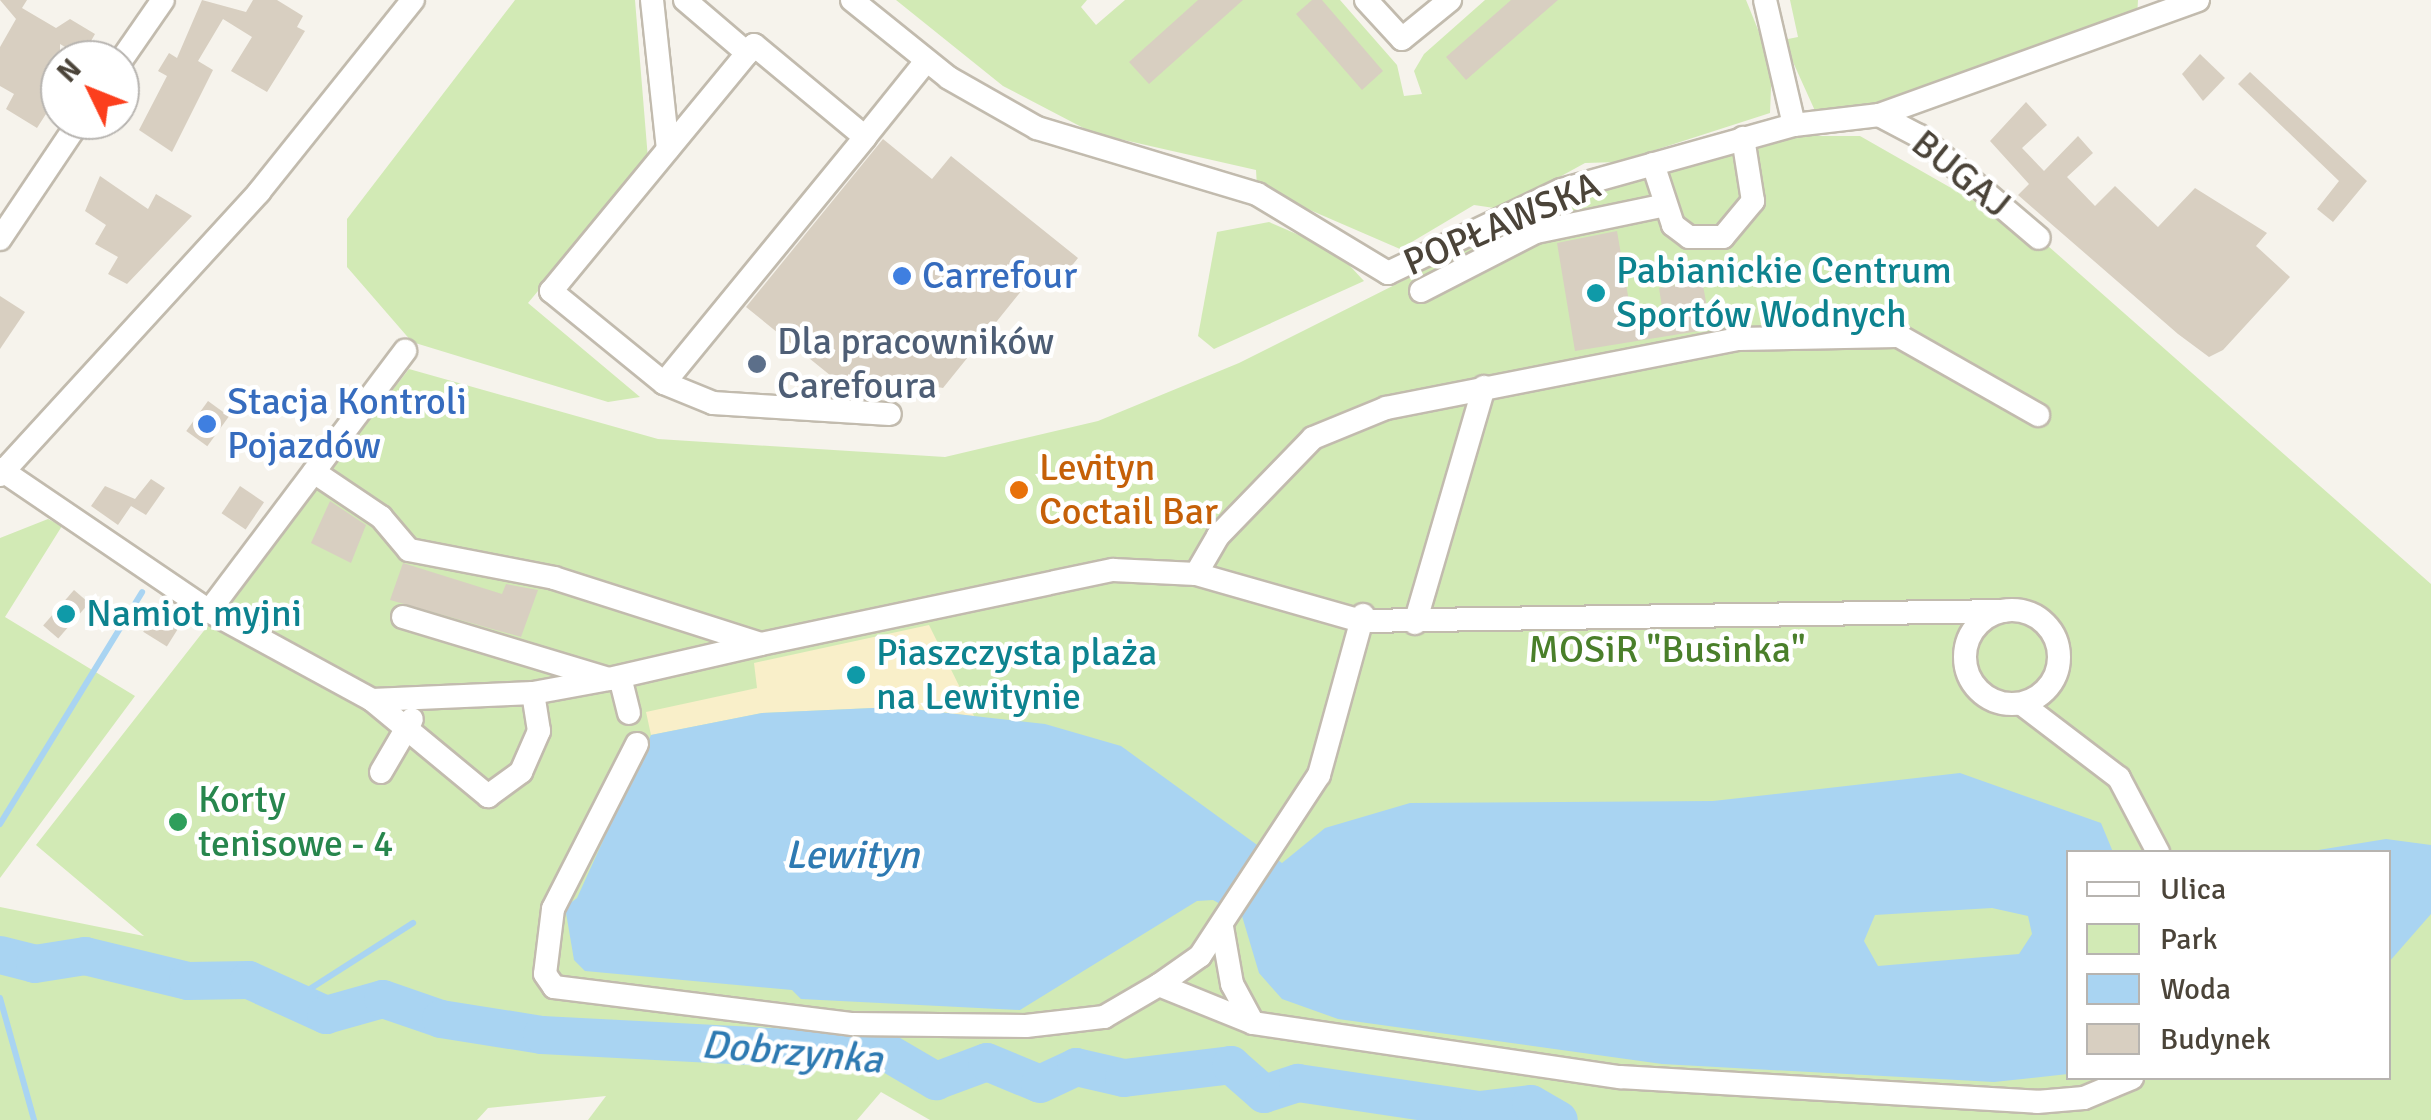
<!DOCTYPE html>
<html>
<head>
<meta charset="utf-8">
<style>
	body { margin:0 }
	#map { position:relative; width:2431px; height:1120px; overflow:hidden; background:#f6f3ec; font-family:Signika,sans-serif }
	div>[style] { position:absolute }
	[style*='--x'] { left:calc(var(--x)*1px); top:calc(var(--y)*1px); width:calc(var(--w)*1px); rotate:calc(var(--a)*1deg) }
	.green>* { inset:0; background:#d2eab5 }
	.sand>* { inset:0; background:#f9efc9 }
	.water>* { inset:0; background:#a9d4f2 }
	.stream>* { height:6px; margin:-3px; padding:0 3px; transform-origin:3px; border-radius:3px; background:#a9d4f2 }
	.river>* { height:38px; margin:-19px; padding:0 19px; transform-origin:19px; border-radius:19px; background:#a9d4f2 }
	.building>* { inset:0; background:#d8cfc1; transform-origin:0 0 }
	.roads { filter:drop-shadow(2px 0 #c2bbae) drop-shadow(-2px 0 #c2bbae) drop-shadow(0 2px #c2bbae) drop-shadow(0 -2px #c2bbae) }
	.minor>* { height:22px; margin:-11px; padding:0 11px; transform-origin:11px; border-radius:11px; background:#fff }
	.minor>.ring { margin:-11px; padding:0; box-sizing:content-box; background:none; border:22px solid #fff; border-radius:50% }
	.dots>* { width:28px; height:28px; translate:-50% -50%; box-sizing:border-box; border:5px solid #fff; border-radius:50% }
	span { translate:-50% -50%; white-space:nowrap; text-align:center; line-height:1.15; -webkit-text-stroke:9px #fff; paint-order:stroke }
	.street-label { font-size:38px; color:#4b4439 }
	.culture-label { font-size:38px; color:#0d838f }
	.left { translate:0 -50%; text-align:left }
	.shop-label { font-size:38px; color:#366cbe }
	.service-label { font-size:38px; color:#4e5e75 }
	.food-label { font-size:38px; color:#c56008 }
	.park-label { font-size:38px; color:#4a7f2a }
	.leisure-label { font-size:38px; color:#27864d }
	.water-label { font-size:40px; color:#2e7ab2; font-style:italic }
	.legend { position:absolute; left:2066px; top:850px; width:325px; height:230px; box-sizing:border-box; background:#fff; border:2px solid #b7b4b0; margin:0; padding:12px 18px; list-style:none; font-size:30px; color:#4b4439 }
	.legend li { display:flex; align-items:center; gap:20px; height:50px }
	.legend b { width:50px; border:2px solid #b7b4b0 }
	.north { position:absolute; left:40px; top:40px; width:100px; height:100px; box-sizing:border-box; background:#fff; border:2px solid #b7b4b0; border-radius:50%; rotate:313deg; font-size:28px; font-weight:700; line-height:40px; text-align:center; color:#4b4439 }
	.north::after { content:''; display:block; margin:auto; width:35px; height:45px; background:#fc3f1d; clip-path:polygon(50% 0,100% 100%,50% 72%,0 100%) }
</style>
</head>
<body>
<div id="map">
	<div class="green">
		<i style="clip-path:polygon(515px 0,635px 0,648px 159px,528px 303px,640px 397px,608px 402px,412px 342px,347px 267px,347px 219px)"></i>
		<i style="clip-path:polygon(896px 0,1087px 0,1081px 7px,1096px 25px,1125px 0,1340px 0,1397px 65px,1404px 96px,1422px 94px,1414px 71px,1424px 54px,1485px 0,1746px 0,1772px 64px,1770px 113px,1618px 162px,1585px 163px,1501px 209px,1474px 205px,1400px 249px,1257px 187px,1256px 170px,1093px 133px,1003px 86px)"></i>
		<i style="clip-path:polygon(1790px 0,2138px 0,2137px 17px,1884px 107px,1816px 113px,1783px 40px,1798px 37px)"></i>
		<i style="clip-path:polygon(evenodd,1768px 136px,1860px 136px,2039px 238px,2431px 584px,2431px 1120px,930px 1120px,881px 1092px,857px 1120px,588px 1120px,606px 1096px,488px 1108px,477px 1120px,0 1120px,0 907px,144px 936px,36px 845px,409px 369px,658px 439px,945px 457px,1098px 421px,1239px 363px,1568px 198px,1768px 136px,2068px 852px,2388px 852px,2388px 1078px,2068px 1078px,2068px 852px)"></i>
		<i style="clip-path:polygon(1269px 222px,1336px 251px,1364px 281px,1214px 349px,1198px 336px,1217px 232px)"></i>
		<i style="clip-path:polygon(48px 519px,62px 526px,5px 617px,135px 696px,0 878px,0 538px)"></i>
	</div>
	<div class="sand">
		<i style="clip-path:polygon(929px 625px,974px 716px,895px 707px,762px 713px,651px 735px,646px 712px,757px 688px,754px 663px)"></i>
	</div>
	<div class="water">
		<i style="clip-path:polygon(evenodd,895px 707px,1045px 724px,1121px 746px,1282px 863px,1325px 828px,1410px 803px,1713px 801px,1960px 773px,2101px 823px,2113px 852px,2068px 852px,2068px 1074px,1994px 1082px,1662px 1064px,1338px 1019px,1282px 999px,1259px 973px,1242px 916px,1213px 900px,1197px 901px,1020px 1010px,801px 999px,792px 990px,585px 971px,574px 960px,565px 907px,577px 898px,651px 735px,762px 713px,895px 707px,1992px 908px,2028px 916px,2032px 934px,2019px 954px,1878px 966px,1864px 941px,1875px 915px,1992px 908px)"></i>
		<i style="clip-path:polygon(2386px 839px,2431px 845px,2431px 914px,2389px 962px,2388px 852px,2306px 852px)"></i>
	</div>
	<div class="stream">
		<i style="--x:0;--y:824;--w:272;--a:-58.5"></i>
		<i style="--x:0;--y:998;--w:127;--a:74.4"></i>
		<i style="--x:291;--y:1001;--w:145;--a:-32.6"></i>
	</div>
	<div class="river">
		<i style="--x:0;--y:955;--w:36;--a:14"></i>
		<i style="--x:35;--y:964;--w:51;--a:-9.1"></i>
		<i style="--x:85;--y:956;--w:106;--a:13.6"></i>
		<i style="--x:188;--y:981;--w:61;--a:-0.9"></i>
		<i style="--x:249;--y:980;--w:85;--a:24.4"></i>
		<i style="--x:326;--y:1015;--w:59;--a:-15.7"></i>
		<i style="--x:383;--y:999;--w:61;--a:19"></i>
		<i style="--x:441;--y:1019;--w:102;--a:9"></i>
		<i style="--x:542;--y:1035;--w:346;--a:3"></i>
		<i style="--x:888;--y:1053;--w:56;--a:30.3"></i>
		<i style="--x:936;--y:1081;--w:54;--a:-20.4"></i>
		<i style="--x:987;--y:1062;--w:57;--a:22.5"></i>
		<i style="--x:1040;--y:1084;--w:40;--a:-25"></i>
		<i style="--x:1076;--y:1067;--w:49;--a:12.9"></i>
		<i style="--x:1124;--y:1078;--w:108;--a:-6.9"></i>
		<i style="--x:1231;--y:1065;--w:44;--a:41.3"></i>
		<i style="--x:1264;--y:1094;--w:36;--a:-18"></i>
		<i style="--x:1298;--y:1083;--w:183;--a:8.5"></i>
		<i style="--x:1479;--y:1110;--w:52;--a:-6.6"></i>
		<i style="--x:1531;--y:1104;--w:32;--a:30"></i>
	</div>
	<div class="building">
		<i style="clip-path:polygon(0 0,27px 0,22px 8px,56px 28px,70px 19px,95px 34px,82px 57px,60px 44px,60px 92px,37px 128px,6px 109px,14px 94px,0 86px,0 47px,16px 19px)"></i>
		<i style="clip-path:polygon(202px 0,246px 12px,253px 0,277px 0,303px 16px,297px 27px,305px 31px,267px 92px,231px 71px,252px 37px,223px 19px,198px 61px,213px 70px,172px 152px,139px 130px,167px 76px,158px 71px,169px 53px,177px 58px)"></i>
		<i style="clip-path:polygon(1198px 0,1243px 0,1149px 84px,1129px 62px)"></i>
		<i style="clip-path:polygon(1312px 0,1322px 0,1383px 71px,1362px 90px,1296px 14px)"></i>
		<i style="clip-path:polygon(1511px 0,1558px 0,1466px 80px,1446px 57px)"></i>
		<i style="clip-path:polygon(2200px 54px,2225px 78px,2203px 101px,2182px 74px)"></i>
		<i style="clip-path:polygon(2250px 72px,2367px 181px,2333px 222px,2317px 209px,2339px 181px,2238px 84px)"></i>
		<i style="clip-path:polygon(2026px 102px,2047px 125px,2022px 148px,2044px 171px,2078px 136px,2093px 153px,2067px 177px,2095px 206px,2115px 186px,2158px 227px,2195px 188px,2267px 233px,2256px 246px,2290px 277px,2223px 350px,2209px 357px,2178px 334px,2018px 195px,2029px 184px,1990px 141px)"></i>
		<i style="clip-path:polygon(883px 139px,932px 179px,951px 156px,1078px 258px,1057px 284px,1039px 269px,943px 388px,911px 382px,901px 395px,886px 383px,873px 398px,857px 397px,746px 307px)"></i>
		<i style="clip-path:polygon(100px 176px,148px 209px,156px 194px,192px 216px,127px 284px,108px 274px,118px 257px,95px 244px,106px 225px,85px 211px)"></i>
		<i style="clip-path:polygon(1617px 231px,1633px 325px,1664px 320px,1659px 288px,1702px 280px,1711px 329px,1575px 351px,1557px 243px)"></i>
		<i style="clip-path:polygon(0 296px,25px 312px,0 349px)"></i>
		<i style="left:208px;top:401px;width:26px;height:37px;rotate:36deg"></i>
		<i style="clip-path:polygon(151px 479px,165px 488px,146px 515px,131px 506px,118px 525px,91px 506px,105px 486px,135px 499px)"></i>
		<i style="left:240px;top:486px;width:29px;height:33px;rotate:34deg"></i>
		<i style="clip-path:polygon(330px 501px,366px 525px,351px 563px,311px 543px)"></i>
		<i style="clip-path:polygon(403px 563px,502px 594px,506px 584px,538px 590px,521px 637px,390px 600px)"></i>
		<i style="left:74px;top:590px;width:20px;height:47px;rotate:41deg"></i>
		<i style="left:158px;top:608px;width:28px;height:28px;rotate:32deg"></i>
	</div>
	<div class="roads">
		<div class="minor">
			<i style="--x:652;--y:0;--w:150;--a:83.9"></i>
			<i style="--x:685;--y:0;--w:82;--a:40.5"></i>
			<i style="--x:852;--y:0;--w:124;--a:38.8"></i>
			<i style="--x:949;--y:78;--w:101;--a:29.6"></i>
			<i style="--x:1037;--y:128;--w:230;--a:16.7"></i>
			<i style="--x:1257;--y:194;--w:153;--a:31.1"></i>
			<i style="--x:1388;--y:273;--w:192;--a:-25.6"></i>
			<i style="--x:1561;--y:190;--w:242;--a:-15.6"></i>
			<i style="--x:1794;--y:125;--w:86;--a:-6.7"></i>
			<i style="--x:1879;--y:115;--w:339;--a:-19.8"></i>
			<i style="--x:1366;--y:0;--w:53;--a:47.3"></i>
			<i style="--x:1402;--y:39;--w:62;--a:-39.1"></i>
			<i style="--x:1765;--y:0;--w:128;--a:76.9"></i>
			<i style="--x:120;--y:62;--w:75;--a:-55.3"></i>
			<i style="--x:1879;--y:115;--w:45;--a:27.7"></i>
			<i style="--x:1919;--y:136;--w:157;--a:40.4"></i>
			<i style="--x:865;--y:137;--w:144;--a:-140.3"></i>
			<i style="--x:754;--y:45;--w:319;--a:129.5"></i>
			<i style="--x:551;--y:291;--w:146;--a:39.2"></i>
			<i style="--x:664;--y:383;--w:318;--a:-50.7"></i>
			<i style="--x:865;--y:137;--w:97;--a:-51.2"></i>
			<i style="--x:1653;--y:164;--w:64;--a:71.8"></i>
			<i style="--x:1673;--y:225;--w:20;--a:37"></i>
			<i style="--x:1689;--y:237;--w:34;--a:0"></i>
			<i style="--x:1723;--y:237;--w:47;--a:-50.2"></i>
			<i style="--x:1753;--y:201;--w:64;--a:-99"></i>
			<i style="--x:0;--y:239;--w:143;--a:-56.1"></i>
			<i style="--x:1421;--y:291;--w:129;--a:-27.2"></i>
			<i style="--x:1536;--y:232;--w:129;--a:-11.7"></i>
			<i style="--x:664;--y:383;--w:53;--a:22.2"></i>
			<i style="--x:713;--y:403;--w:177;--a:3.6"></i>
			<i style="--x:0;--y:469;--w:253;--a:34.2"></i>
			<i style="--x:209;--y:611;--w:186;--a:28.6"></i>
			<i style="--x:372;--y:700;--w:151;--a:39.6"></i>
			<i style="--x:488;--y:796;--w:41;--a:-36"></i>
			<i style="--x:521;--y:772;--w:45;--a:-66.3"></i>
			<i style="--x:539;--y:731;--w:38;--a:-99"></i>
			<i style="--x:533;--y:693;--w:161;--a:177.5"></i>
			<i style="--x:314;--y:472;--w:81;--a:33.9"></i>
			<i style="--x:381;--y:517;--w:43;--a:49.7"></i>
			<i style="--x:409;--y:550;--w:148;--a:10.9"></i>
			<i style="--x:554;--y:578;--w:217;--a:17.7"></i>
			<i style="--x:761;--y:644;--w:360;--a:-11.9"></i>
			<i style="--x:1113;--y:570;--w:83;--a:2.8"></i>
			<i style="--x:1196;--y:574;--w:172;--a:15.9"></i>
			<i style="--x:1361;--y:621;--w:642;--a:-0.89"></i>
			<i style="--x:0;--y:475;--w:384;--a:-47.5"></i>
			<i style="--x:259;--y:192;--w:246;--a:-51.3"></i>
			<i style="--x:1196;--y:574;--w:44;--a:-59.9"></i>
			<i style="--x:1218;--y:536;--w:136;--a:-45.9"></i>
			<i style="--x:1313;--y:438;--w:79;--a:-22.3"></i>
			<i style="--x:1386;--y:408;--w:358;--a:-11.1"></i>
			<i style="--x:1737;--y:339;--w:162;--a:-1.1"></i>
			<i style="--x:1899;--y:336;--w:160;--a:29.6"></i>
			<i class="ring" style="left:1965px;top:610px;width:72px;height:72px"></i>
			<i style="--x:209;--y:611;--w:326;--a:-53"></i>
			<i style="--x:403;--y:617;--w:215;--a:16.8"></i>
			<i style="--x:609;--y:679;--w:153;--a:-12.9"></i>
			<i style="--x:1415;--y:623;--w:246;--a:-73.7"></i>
			<i style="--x:620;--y:677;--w:37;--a:76"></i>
			<i style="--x:533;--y:693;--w:72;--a:-10.4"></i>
			<i style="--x:2022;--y:704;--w:122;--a:37.3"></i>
			<i style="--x:2119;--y:778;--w:84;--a:62.2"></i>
			<i style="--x:637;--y:744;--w:185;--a:117"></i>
			<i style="--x:553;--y:909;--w:65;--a:97"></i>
			<i style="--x:545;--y:974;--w:16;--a:55"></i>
			<i style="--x:554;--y:987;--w:301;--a:7.1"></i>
			<i style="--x:853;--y:1024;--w:173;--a:0.7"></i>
			<i style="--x:1026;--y:1026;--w:79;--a:-6.6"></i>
			<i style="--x:1104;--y:1017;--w:64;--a:-30.2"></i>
			<i style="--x:1159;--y:985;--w:101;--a:22"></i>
			<i style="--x:1253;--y:1023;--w:371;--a:8.4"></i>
			<i style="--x:1620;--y:1077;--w:418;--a:3.4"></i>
			<i style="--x:2037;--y:1102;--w:47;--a:-4.9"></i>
			<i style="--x:2084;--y:1098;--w:52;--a:-22.6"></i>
			<i style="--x:381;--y:772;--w:61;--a:-59.7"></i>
			<i style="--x:1222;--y:927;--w:58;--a:80"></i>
			<i style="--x:1232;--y:984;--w:44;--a:61.7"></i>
			<i style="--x:1159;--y:985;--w:50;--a:-35.3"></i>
			<i style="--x:1200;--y:956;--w:217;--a:-56.7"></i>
			<i style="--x:1319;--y:775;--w:166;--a:-74.6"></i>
		</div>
	</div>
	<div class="dots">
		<i style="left:902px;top:276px;background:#3f7fe0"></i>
		<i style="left:1596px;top:293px;background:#0f9aa8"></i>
		<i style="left:757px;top:364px;background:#5c6f8a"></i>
		<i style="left:207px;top:424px;background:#3f7fe0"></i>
		<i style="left:1019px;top:490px;background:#e8710a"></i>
		<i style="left:66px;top:614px;background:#0f9aa8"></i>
		<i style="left:856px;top:675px;background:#0f9aa8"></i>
		<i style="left:178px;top:822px;background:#2e9e5b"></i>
	</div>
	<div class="street-label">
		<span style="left:1961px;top:174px;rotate:39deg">BUGAJ</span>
		<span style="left:1502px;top:224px;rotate:-23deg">POPŁAWSKA</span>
	</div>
	<div class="culture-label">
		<span class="left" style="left:1616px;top:293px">Pabianickie Centrum<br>Sportów Wodnych</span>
		<span class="left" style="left:86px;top:614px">Namiot myjni</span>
		<span class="left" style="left:876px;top:675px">Piaszczysta plaża<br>na Lewitynie</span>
	</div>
	<div class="shop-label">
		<span class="left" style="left:922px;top:276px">Carrefour</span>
		<span class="left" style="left:227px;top:424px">Stacja Kontroli<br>Pojazdów</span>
	</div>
	<div class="service-label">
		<span class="left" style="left:777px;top:364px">Dla pracowników<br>Carefoura</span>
	</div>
	<div class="food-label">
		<span class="left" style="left:1039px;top:490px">Levityn<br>Coctail Bar</span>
	</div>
	<div class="park-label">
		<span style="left:1667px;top:650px">MOSiR "Businka"</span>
	</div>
	<div class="leisure-label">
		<span class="left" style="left:198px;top:822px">Korty<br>tenisowe - 4</span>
	</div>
	<div class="water-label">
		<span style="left:852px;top:855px">Lewityn</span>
		<span style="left:792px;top:1052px;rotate:5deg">Dobrzynka</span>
	</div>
	<ul class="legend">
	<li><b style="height:12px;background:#fff"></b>Ulica</li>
	<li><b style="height:28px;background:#d2eab5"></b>Park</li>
	<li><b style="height:28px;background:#a9d4f2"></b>Woda</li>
	<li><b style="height:28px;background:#d8cfc1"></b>Budynek</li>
	</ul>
	<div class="north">N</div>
</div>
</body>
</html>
